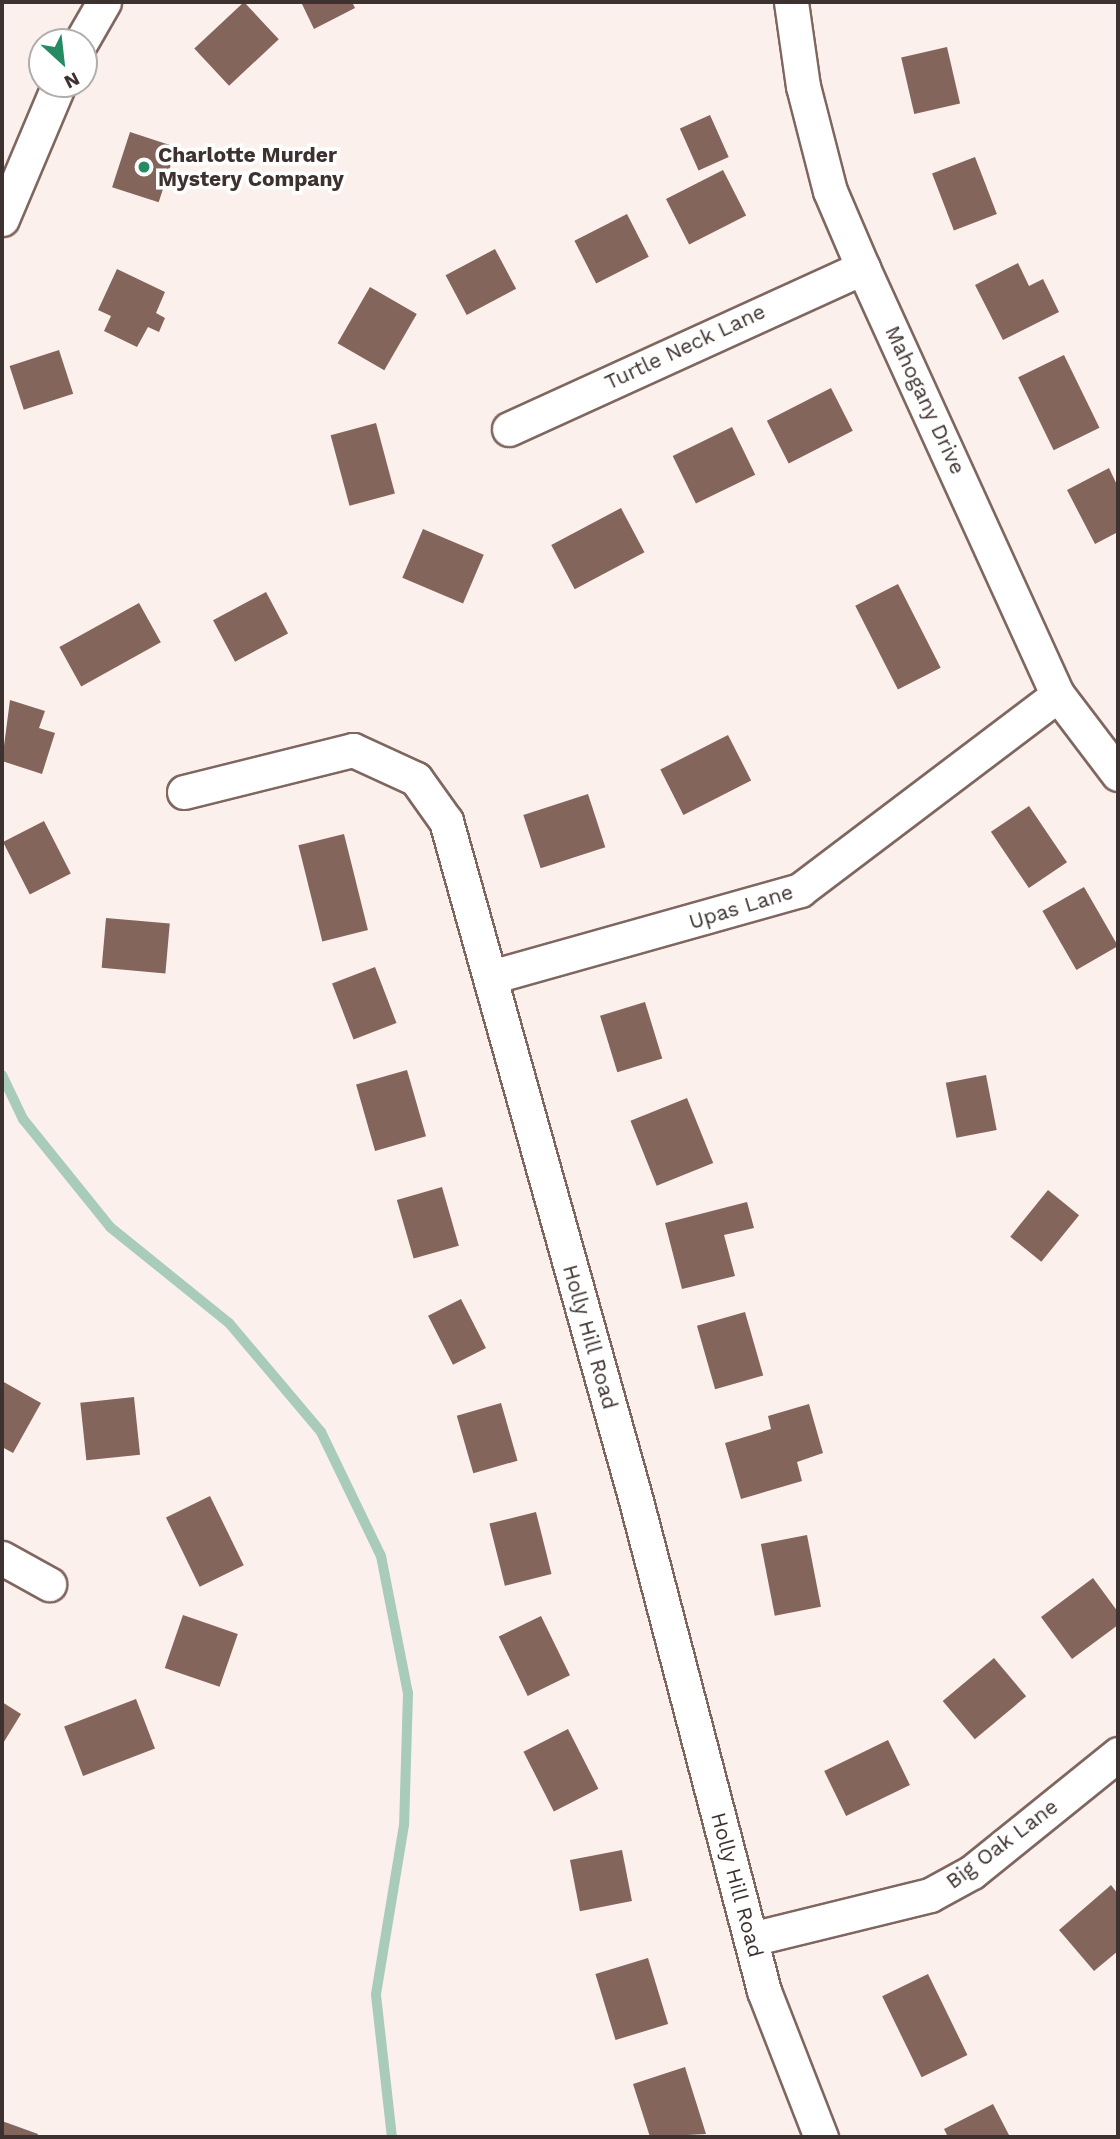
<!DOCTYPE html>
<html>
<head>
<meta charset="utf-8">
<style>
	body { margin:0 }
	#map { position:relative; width:1120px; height:2139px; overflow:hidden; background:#fcf0ed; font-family:"Work Sans",sans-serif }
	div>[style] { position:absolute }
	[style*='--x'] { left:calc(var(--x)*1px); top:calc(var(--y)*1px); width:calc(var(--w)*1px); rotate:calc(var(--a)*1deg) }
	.stream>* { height:10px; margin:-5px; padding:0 5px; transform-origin:5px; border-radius:5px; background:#a9cbba }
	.building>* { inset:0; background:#84655c; transform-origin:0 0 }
	.roads { filter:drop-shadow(2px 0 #7f665f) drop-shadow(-2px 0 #7f665f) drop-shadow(0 2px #7f665f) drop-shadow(0 -2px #7f665f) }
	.minor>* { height:33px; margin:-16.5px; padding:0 16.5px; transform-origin:16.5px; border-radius:16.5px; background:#fff }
	.dots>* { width:19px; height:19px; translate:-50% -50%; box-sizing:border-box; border:4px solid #fff; border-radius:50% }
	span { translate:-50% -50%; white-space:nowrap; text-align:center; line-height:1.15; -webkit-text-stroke:7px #fff; paint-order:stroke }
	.poi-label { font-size:21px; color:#3d322f; font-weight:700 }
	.left { translate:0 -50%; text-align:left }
	.street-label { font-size:21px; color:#3d322f }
	.frame { position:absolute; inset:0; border:4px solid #3d322f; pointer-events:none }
	.north { position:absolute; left:28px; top:28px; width:70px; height:70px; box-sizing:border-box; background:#fff; border:2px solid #b1adac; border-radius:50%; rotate:153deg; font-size:19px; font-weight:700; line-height:28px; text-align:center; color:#3d322f }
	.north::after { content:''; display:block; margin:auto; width:24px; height:32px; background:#268a65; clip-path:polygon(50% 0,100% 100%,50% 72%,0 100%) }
</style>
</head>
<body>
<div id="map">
	<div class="stream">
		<i style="--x:2;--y:1075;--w:49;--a:64.5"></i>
		<i style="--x:23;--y:1119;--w:139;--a:51.1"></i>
		<i style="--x:110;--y:1227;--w:153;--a:38.9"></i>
		<i style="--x:229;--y:1323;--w:143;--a:49.8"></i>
		<i style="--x:321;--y:1432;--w:138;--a:64.2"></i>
		<i style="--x:381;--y:1556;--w:140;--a:78.9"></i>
		<i style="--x:408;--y:1693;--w:132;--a:91.7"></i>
		<i style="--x:404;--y:1825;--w:172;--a:99.4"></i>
		<i style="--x:376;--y:1995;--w:143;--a:83.6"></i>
	</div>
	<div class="building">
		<i style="left:244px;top:2px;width:51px;height:68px;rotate:47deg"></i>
		<i style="clip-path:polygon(301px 2px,352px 2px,355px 8px,314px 29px)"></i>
		<i style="left:947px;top:47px;width:58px;height:47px;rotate:77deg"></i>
		<i style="left:710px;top:115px;width:46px;height:33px;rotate:66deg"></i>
		<i style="left:130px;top:132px;width:49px;height:58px;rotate:18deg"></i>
		<i style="left:975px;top:157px;width:61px;height:46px;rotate:69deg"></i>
		<i style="left:723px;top:170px;width:51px;height:64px;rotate:63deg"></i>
		<i style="left:627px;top:214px;width:48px;height:59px;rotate:63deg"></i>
		<i style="left:495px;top:249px;width:45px;height:56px;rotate:62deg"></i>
		<i style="clip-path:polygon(1018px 263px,1029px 286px,1043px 279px,1059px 312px,1003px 340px,975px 285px)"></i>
		<i style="clip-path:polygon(117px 269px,165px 292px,156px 313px,165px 318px,159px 332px,148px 327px,137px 347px,104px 331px,111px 316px,98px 310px)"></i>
		<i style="left:370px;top:287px;width:54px;height:65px;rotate:30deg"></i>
		<i style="left:59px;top:350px;width:46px;height:52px;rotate:72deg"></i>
		<i style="left:1064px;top:355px;width:81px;height:51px;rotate:64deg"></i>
		<i style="left:831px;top:388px;width:48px;height:72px;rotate:63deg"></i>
		<i style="left:376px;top:423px;width:73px;height:47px;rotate:75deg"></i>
		<i style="left:732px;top:427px;width:53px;height:66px;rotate:64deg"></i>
		<i style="clip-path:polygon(1109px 468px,1118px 487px,1118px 532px,1095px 544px,1067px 490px)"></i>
		<i style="left:621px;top:508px;width:50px;height:79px;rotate:62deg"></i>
		<i style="left:423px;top:529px;width:66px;height:53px;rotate:23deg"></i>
		<i style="left:898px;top:584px;width:94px;height:48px;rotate:63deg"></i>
		<i style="left:266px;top:592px;width:47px;height:60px;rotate:62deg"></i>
		<i style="left:139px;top:603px;width:45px;height:91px;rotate:61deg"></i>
		<i style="clip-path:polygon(10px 700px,45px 711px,39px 728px,55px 733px,42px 774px,2px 761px)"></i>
		<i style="left:728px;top:735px;width:51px;height:76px;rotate:63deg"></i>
		<i style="left:588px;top:794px;width:56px;height:68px;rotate:72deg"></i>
		<i style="left:1029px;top:806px;width:68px;height:46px;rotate:56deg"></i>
		<i style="left:44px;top:821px;width:59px;height:46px;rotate:63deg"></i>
		<i style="left:344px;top:834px;width:99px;height:47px;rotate:76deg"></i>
		<i style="left:1084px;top:887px;width:68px;height:48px;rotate:60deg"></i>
		<i style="left:106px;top:918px;width:64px;height:50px;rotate:5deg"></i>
		<i style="left:375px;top:967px;width:60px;height:46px;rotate:69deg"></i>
		<i style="left:645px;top:1002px;width:59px;height:47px;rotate:73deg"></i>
		<i style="left:407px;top:1070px;width:69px;height:53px;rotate:74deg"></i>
		<i style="left:986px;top:1075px;width:56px;height:41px;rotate:79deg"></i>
		<i style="left:687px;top:1098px;width:70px;height:61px;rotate:68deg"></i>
		<i style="left:442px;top:1187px;width:61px;height:47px;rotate:74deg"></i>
		<i style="left:1048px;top:1190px;width:40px;height:60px;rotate:39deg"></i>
		<i style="clip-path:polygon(747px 1202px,754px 1228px,724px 1235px,735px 1276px,682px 1289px,665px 1223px)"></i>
		<i style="left:461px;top:1299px;width:55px;height:37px;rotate:63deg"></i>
		<i style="left:745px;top:1312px;width:66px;height:50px;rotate:74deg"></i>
		<i style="clip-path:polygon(2px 1381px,41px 1403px,13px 1453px,2px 1447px)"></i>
		<i style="left:134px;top:1397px;width:58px;height:54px;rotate:84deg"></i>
		<i style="left:501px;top:1403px;width:60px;height:46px;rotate:74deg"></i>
		<i style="clip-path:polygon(809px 1404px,823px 1453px,797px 1462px,802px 1481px,741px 1499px,725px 1443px,771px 1429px,768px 1416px)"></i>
		<i style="left:210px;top:1496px;width:77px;height:49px;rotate:64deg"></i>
		<i style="left:536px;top:1512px;width:64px;height:48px;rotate:76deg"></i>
		<i style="left:807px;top:1535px;width:73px;height:47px;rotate:79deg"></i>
		<i style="clip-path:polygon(1093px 1578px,1118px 1612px,1118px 1625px,1072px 1659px,1041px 1617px)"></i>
		<i style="left:183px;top:1615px;width:58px;height:56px;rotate:19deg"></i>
		<i style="left:541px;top:1616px;width:66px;height:47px;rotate:64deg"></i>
		<i style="left:994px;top:1658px;width:50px;height:67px;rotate:50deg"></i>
		<i style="left:136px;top:1699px;width:53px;height:77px;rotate:69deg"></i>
		<i style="clip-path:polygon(2px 1702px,21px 1714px,2px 1745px)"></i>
		<i style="left:568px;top:1729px;width:67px;height:50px;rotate:63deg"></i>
		<i style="left:888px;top:1740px;width:50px;height:71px;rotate:64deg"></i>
		<i style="left:622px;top:1850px;width:52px;height:53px;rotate:79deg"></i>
		<i style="clip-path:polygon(1111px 1885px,1118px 1894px,1118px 1951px,1094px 1971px,1059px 1930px)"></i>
		<i style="left:648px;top:1958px;width:69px;height:55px;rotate:73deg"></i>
		<i style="left:928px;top:1974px;width:90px;height:51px;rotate:64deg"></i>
		<i style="clip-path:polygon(685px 2067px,706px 2134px,650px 2137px,633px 2084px)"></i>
		<i style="clip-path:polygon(993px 2104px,1010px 2137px,948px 2137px,944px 2129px)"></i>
		<i style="clip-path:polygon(2px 2121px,38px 2134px,37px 2137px,2px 2137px)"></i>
	</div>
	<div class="roads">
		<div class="minor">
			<i style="--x:791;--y:2;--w:85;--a:81.9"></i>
			<i style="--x:803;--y:86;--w:108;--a:75.6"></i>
			<i style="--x:830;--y:191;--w:84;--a:66.8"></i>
			<i style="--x:863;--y:268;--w:469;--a:65.5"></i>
			<i style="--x:1058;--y:695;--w:99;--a:52.8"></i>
			<i style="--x:81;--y:42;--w:46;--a:-60.1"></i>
			<i style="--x:2;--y:219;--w:147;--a:-67.1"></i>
			<i style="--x:509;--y:429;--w:389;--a:-24.5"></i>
			<i style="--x:184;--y:792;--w:174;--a:-14"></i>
			<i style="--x:353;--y:750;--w:69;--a:24.7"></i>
			<i style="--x:416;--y:779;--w:52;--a:54.5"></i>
			<i style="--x:446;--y:821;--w:702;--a:74.38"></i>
			<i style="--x:635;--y:1497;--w:511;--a:75.36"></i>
			<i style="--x:764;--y:1991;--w:157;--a:68.7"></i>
			<i style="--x:491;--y:977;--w:321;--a:-15.7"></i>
			<i style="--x:800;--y:890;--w:323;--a:-37.1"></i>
			<i style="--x:2;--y:1558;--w:54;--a:29"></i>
			<i style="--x:751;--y:1939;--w:184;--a:-13.8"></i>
			<i style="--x:930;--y:1895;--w:48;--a:-28.7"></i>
			<i style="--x:972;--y:1872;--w:188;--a:-38.9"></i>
		</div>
	</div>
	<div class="dots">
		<i style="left:144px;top:167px;background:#268a65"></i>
	</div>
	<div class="poi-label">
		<span class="left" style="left:158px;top:167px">Charlotte Murder<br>Mystery Company</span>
	</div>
	<div class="street-label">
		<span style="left:685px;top:347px;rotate:-25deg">Turtle Neck Lane</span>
		<span style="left:925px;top:400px;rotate:65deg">Mahogany Drive</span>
		<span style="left:741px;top:907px;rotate:-17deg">Upas Lane</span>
		<span style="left:590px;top:1337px;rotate:74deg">Holly Hill Road</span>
		<span style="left:1002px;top:1844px;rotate:-37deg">Big Oak Lane</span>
		<span style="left:737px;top:1885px;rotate:75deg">Holly Hill Road</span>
	</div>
	<div class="frame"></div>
	<div class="north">N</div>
</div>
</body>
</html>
